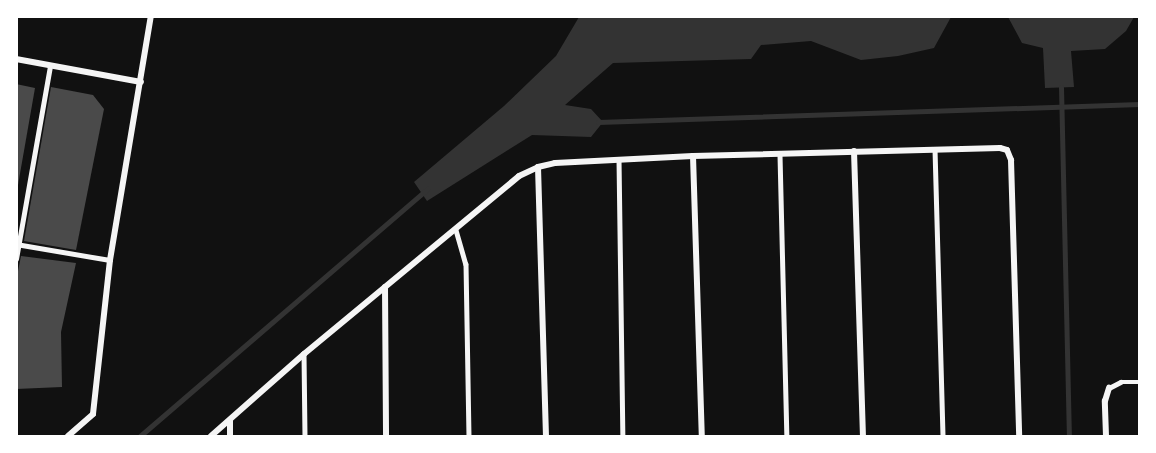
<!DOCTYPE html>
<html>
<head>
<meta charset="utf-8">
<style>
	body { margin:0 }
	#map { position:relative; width:1156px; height:453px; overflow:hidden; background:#111; font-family:"Nunito Sans",sans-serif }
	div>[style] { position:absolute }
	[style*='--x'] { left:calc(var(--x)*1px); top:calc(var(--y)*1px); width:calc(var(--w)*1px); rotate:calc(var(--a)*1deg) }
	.water>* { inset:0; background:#333 }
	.stream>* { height:5px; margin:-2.5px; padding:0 2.5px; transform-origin:2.5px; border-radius:2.5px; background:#333 }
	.building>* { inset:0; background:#4a4a4a }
	.service>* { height:4.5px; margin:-2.25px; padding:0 2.25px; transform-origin:2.25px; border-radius:2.25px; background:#f5f5f5 }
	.minor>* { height:6px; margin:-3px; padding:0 3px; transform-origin:3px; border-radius:3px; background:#f5f5f5 }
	span { translate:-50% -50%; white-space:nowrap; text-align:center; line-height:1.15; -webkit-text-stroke:6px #fff; paint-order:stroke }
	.frame { position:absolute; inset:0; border:18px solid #fff; pointer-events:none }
</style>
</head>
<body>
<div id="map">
	<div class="water">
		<i style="clip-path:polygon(579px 17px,579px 16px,951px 17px,934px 48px,898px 56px,861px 60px,811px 41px,761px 45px,751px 59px,613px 63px,565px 105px,591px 109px,603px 122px,591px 137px,532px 135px,427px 201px,414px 182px,504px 106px,556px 56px)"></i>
		<i style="clip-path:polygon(1008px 17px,1008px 16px,1134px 17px,1126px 31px,1105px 49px,1071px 51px,1074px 87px,1045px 88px,1043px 48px,1022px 43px)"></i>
	</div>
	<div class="stream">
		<i style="--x:1061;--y:87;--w:349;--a:88.7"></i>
		<i style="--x:598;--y:122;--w:542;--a:-1.9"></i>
		<i style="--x:140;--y:436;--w:379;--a:-40.7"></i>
	</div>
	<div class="building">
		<i style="clip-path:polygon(16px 84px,35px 88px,18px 185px,16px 185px)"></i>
		<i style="clip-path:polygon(51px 87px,93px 95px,104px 109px,76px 250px,24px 241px)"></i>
		<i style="clip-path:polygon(21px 256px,76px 263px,61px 332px,62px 387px,16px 389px,16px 281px)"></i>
	</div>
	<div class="service">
		<i style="--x:935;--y:149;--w:287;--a:88.4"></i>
		<i style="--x:780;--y:155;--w:281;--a:88.6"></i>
		<i style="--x:619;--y:159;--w:277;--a:89.2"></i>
		<i style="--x:456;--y:230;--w:35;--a:74"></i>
		<i style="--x:466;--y:264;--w:172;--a:89"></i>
		<i style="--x:16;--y:244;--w:95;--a:9.7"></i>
		<i style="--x:16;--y:259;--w:196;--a:-80"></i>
		<i style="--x:304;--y:354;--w:82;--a:89.3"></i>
		<i style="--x:1109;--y:388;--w:13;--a:-27"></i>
		<i style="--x:1121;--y:382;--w:19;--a:0"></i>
	</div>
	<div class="minor">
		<i style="--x:16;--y:59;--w:127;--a:10.4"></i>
		<i style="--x:854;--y:151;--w:285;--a:88.2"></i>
		<i style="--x:693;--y:156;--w:280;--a:88.2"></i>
		<i style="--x:538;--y:167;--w:269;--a:88.3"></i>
		<i style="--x:385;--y:287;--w:149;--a:89.6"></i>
		<i style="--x:230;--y:421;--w:15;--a:90"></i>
		<i style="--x:68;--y:436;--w:33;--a:-41"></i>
		<i style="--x:93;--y:414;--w:155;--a:-83.7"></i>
		<i style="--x:110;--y:260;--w:247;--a:-80.5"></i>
		<i style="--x:211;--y:436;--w:124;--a:-41.4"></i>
		<i style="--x:304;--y:354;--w:279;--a:-39.6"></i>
		<i style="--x:519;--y:176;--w:21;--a:-25"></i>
		<i style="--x:538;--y:167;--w:17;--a:-13"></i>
		<i style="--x:555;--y:163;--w:138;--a:-2.9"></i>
		<i style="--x:693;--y:156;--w:307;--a:-1.5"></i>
		<i style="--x:1000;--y:148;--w:7;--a:16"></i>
		<i style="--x:1007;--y:150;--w:11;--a:68"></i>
		<i style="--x:1011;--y:160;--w:276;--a:88.3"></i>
		<i style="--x:1106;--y:436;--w:35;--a:-92"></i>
		<i style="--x:1105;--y:401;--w:14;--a:-73"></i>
	</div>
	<div class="frame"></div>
</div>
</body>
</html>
